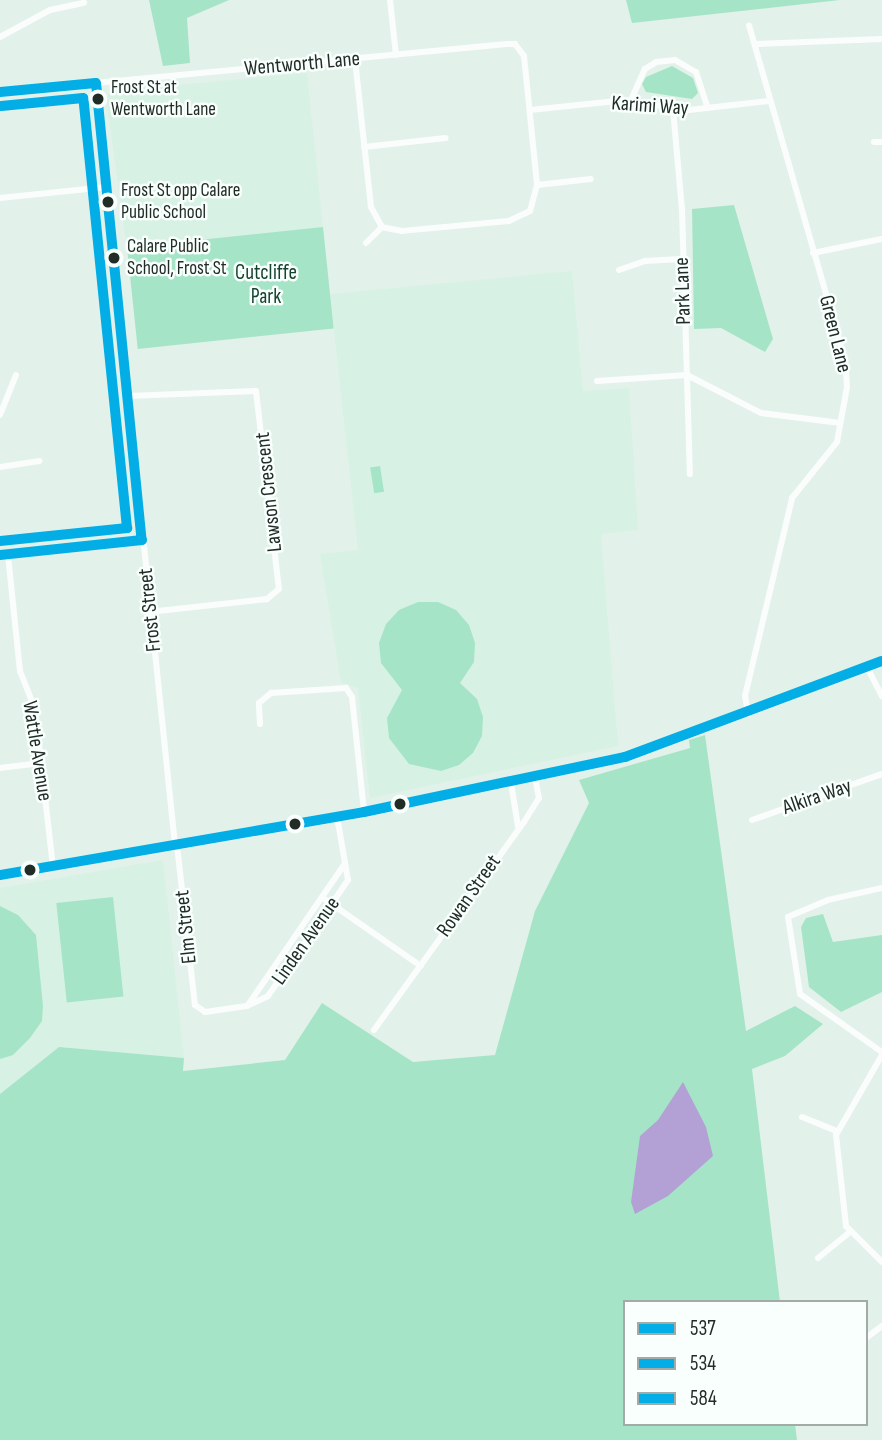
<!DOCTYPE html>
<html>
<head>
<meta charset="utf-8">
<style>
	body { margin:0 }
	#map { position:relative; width:882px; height:1440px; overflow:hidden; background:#e2f2ea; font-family:"Sofia Sans Condensed",sans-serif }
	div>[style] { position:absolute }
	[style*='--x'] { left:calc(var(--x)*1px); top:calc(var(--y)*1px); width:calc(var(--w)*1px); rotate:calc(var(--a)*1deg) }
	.built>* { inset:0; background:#d7f2e4 }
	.green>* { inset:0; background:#a6e4c7; transform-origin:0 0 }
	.water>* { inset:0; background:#b3a1d5 }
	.street>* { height:6px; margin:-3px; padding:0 3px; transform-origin:3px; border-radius:3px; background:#fbfdfc }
	.secondary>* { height:9px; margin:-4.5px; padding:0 4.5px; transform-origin:4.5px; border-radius:4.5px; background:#fbfdfc }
	.bus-1>* { height:10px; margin:-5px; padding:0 5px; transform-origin:5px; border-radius:5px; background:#02aee5 }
	.bus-2>* { height:10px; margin:-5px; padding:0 5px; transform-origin:5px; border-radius:5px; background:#02aee5 }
	.bus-3>* { height:10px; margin:-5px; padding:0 5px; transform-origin:5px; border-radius:5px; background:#02aee5 }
	.dots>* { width:19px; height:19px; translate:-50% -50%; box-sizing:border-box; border:4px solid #f9fffc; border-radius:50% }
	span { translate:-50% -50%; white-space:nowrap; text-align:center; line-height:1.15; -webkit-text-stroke:5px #f9fffc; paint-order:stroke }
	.bus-label { font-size:19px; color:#222c27 }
	.left { translate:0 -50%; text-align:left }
	.street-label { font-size:21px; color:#222c27 }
	.park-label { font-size:21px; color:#16422f }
	.legend { position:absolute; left:623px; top:1300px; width:245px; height:126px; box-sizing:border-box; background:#f9fffc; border:2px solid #a3aba7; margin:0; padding:9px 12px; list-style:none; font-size:21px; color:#222c27 }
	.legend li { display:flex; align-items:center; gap:14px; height:35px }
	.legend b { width:35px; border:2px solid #a3aba7 }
</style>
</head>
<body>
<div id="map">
	<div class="built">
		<i style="clip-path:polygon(307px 73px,323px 227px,127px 250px,106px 97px,111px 91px)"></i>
		<i style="clip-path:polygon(572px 271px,583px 391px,629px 388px,638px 530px,601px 534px,618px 746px,370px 798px,358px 688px,341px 682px,320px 554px,358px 550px,330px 294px)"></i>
		<i style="clip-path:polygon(163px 860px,184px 1058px,59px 1047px,0 1094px,0 888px)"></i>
	</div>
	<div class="green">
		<i style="clip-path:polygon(149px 0,229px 0,187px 18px,190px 63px,163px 66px)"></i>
		<i style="clip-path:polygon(626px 0,840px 0,632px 23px)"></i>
		<i style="clip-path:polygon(672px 66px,693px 78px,698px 93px,692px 99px,646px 92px,642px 84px,646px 77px)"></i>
		<i style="clip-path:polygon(734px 205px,773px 339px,765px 352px,721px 328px,694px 329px,692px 209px)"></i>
		<i style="left:323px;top:227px;width:102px;height:197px;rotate:84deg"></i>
		<i style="left:380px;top:466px;width:26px;height:10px;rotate:81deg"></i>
		<i style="clip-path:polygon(418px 602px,438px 602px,456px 610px,469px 625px,475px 643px,474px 662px,460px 683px,477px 699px,483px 717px,482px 736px,473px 753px,459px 765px,441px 771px,409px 764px,389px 738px,387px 718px,402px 690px,381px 663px,379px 643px,386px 624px,399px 610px)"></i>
		<i style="clip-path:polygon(705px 735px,746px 1031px,795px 1006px,823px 1024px,785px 1056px,752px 1069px,780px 1302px,625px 1302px,625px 1424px,795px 1424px,797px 1440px,0 1440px,0 1094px,59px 1047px,184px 1058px,183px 1071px,285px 1060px,322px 1003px,413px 1062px,495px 1055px,535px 911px,589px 803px,579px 780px,690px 748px,689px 740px)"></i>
		<i style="left:113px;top:897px;width:100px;height:57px;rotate:84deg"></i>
		<i style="clip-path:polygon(0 906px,18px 915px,36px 935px,43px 1006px,42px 1021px,30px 1038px,13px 1055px,0 1059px)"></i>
		<i style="clip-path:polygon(823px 914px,833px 942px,882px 935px,882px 992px,841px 1012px,809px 987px,801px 927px,806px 918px)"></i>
	</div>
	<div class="water">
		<i style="clip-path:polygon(683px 1082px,706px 1127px,713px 1156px,668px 1196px,635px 1214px,631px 1202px,640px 1136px,658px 1120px)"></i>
	</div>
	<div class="street">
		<i style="--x:390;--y:0;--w:55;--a:83.8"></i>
		<i style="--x:0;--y:37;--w:57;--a:-28.4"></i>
		<i style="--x:50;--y:10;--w:35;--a:-12"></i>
		<i style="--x:757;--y:44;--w:125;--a:-2.3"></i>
		<i style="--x:96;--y:83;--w:766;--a:84.08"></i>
		<i style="--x:0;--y:92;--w:509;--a:-5.41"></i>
		<i style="--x:507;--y:44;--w:8;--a:0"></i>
		<i style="--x:515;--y:44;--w:15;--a:53"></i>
		<i style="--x:524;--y:56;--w:130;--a:84.2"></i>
		<i style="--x:537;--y:185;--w:27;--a:105"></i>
		<i style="--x:530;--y:211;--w:23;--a:155"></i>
		<i style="--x:509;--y:221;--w:107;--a:174.7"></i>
		<i style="--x:402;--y:231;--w:20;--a:-169"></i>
		<i style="--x:382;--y:227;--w:23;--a:-119"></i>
		<i style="--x:371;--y:207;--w:149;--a:-96.2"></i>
		<i style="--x:631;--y:100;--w:34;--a:-66"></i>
		<i style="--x:645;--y:69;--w:13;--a:-32"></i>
		<i style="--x:656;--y:62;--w:19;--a:-6"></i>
		<i style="--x:675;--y:60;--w:24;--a:30"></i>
		<i style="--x:696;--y:72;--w:38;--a:72"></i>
		<i style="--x:673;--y:109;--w:100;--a:84.9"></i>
		<i style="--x:682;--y:209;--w:265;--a:88.3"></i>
		<i style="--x:530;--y:110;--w:97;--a:-5.9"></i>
		<i style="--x:626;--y:100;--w:64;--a:9"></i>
		<i style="--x:689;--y:110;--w:81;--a:-6.4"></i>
		<i style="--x:874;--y:142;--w:8;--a:0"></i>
		<i style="--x:364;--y:147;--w:82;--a:-6.3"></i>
		<i style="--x:537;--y:185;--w:54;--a:-6.3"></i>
		<i style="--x:0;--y:198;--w:107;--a:-5.9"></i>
		<i style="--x:366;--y:243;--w:23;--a:-45"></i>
		<i style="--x:813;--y:253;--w:70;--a:-11.5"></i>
		<i style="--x:619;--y:270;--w:28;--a:-19"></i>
		<i style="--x:645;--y:261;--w:36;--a:-3"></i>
		<i style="--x:597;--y:381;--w:90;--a:-3.8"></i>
		<i style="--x:687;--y:375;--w:83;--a:27.2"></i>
		<i style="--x:761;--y:413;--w:80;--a:7.2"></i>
		<i style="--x:128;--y:396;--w:128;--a:-2.2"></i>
		<i style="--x:256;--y:391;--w:199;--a:83.4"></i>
		<i style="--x:279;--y:589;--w:16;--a:140"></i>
		<i style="--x:267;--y:599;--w:119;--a:173.7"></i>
		<i style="--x:0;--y:415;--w:43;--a:-68.2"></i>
		<i style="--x:0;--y:467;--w:40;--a:-8.5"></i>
		<i style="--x:0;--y:555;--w:143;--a:-6"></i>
		<i style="--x:8;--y:555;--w:117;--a:84.1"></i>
		<i style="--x:20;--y:671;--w:41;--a:68.5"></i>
		<i style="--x:35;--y:709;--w:158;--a:83.5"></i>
		<i style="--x:867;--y:667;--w:33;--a:63"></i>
		<i style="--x:748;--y:714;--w:18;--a:-99"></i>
		<i style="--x:745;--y:696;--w:204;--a:-76.6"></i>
		<i style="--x:792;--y:498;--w:72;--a:-51.2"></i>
		<i style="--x:837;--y:442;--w:56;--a:-79.7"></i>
		<i style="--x:847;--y:387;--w:27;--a:-94"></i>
		<i style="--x:845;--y:360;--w:348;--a:-106"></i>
		<i style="--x:260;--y:724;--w:21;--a:-93"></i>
		<i style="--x:259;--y:703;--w:16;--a:-40"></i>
		<i style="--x:271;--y:693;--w:75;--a:-3.8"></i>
		<i style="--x:346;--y:688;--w:11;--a:56"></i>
		<i style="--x:352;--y:697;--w:116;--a:84"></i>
		<i style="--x:0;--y:768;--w:41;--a:-7"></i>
		<i style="--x:511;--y:783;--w:44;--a:80.8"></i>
		<i style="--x:752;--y:820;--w:138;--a:-19.5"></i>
		<i style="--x:177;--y:845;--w:161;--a:83.6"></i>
		<i style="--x:195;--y:1005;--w:12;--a:35"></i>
		<i style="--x:205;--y:1012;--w:42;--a:-8.1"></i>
		<i style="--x:247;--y:1006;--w:23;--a:-25"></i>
		<i style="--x:268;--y:996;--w:141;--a:-55.4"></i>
		<i style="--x:348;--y:880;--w:65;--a:-99.8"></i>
		<i style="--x:882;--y:888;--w:55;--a:167.5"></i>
		<i style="--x:828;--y:900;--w:43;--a:157"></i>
		<i style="--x:788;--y:917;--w:78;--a:81.1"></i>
		<i style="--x:800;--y:994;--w:100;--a:35.3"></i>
		<i style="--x:323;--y:898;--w:119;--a:34.8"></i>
		<i style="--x:248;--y:1005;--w:170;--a:-55.6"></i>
		<i style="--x:374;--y:1030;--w:256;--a:-54.2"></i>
		<i style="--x:524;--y:822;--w:28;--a:-58"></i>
		<i style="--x:539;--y:798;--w:21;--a:-101"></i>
		<i style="--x:882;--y:1055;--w:92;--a:119.9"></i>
		<i style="--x:836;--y:1135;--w:92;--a:83.7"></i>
		<i style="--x:846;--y:1226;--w:51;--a:45"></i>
		<i style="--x:802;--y:1117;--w:37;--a:22"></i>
		<i style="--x:818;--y:1258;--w:41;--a:-39.1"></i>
		<i style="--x:866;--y:1338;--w:20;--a:-37"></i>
	</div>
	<div class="secondary">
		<i style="--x:0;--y:875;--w:369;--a:-9.8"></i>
		<i style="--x:364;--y:812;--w:267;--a:-11.9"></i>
		<i style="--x:625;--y:757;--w:274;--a:-20.5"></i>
	</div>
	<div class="bus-1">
		<i style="--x:0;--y:875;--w:369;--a:-9.8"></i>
		<i style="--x:364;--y:812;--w:267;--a:-11.9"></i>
		<i style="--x:625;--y:757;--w:274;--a:-20.5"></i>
	</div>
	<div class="bus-2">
		<i style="--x:0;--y:92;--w:96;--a:-5.4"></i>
		<i style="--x:96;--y:83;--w:459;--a:84.3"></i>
		<i style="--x:142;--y:540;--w:143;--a:174"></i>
	</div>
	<div class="bus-3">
		<i style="--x:0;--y:541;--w:128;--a:-5.8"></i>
		<i style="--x:127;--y:528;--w:432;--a:-95.8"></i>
		<i style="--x:83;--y:98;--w:82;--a:174.4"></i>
	</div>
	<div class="dots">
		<i style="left:98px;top:99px;background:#222c27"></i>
		<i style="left:108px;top:202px;background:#222c27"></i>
		<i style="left:114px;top:258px;background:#222c27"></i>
		<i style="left:400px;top:804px;background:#222c27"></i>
		<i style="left:295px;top:824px;background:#222c27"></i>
		<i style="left:30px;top:870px;background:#222c27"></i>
	</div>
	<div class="bus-label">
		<span class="left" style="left:111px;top:99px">Frost St at<br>Wentworth Lane</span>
		<span class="left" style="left:121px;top:202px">Frost St opp Calare<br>Public School</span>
		<span class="left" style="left:127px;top:258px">Calare Public<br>School, Frost St</span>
	</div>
	<div class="street-label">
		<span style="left:302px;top:64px;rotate:-5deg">Wentworth Lane</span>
		<span style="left:650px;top:106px;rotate:4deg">Karimi Way</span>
		<span style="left:683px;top:291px;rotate:-92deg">Park Lane</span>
		<span style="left:835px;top:334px;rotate:76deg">Green Lane</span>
		<span style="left:269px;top:492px;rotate:-96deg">Lawson Crescent</span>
		<span style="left:150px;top:610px;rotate:-96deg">Frost Street</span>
		<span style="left:37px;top:751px;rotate:81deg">Wattle Avenue</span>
		<span style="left:817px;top:797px;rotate:-19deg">Alkira Way</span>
		<span style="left:469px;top:896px;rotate:-55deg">Rowan Street</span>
		<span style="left:186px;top:927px;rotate:-96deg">Elm Street</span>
		<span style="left:306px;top:941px;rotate:-55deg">Linden Avenue</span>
	</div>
	<div class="park-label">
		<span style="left:266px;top:285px">Cutcliffe<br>Park</span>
	</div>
	<ul class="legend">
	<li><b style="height:9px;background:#02aee5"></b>537</li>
	<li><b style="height:9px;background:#02aee5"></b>534</li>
	<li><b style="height:9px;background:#02aee5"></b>584</li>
	</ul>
</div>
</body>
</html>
